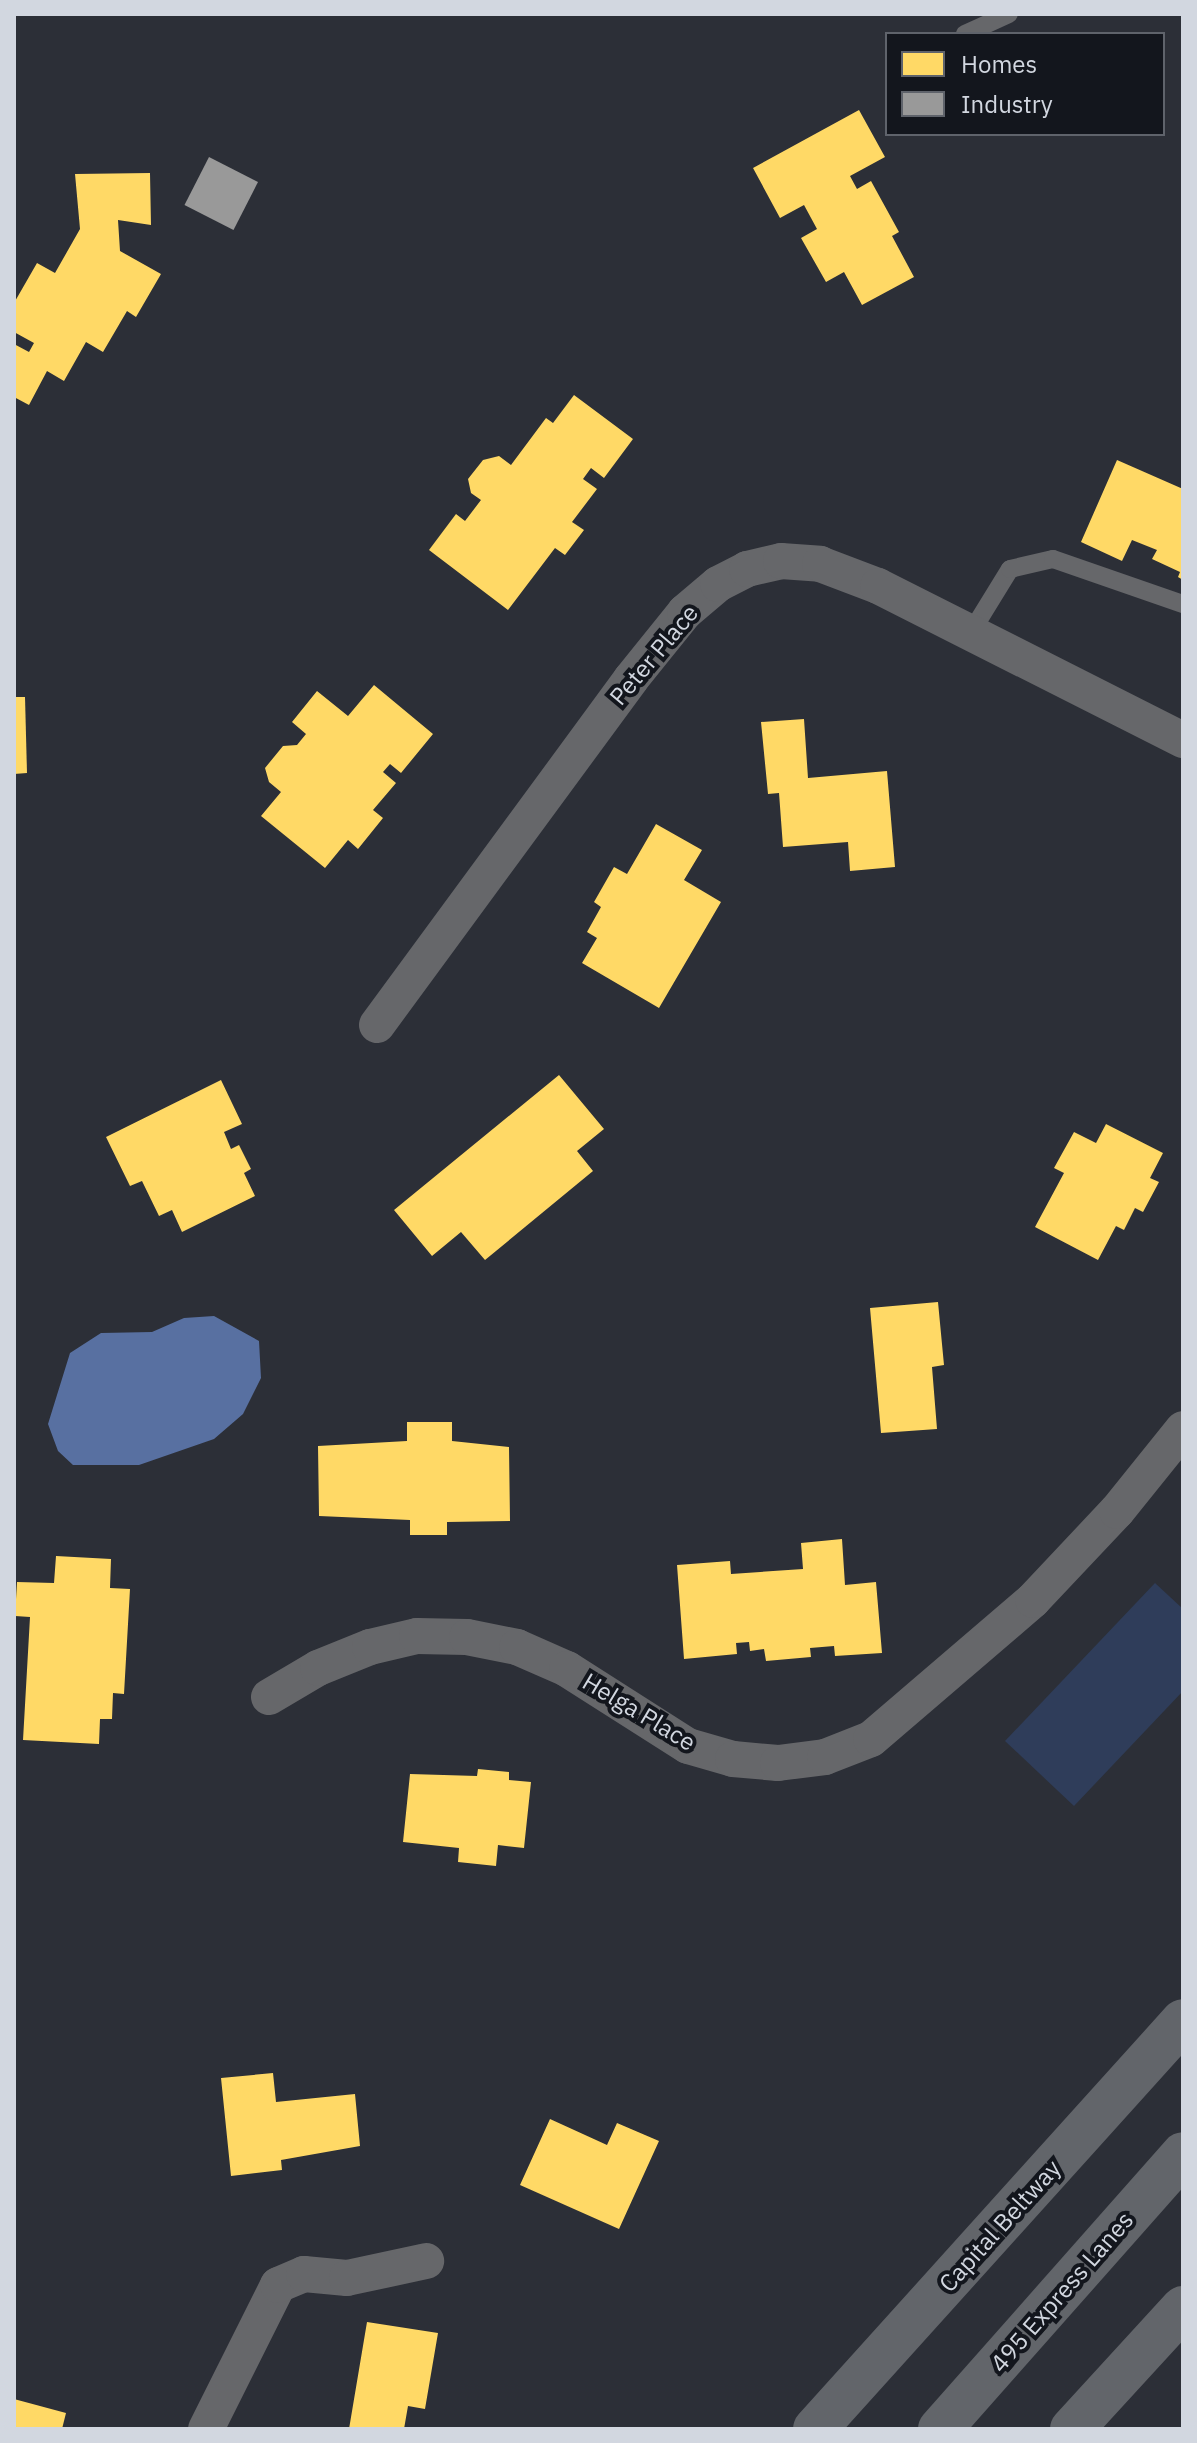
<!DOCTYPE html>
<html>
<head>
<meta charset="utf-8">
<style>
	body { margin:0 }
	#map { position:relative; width:1197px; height:2443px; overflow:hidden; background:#2c2f37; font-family:"IBM Plex Sans",sans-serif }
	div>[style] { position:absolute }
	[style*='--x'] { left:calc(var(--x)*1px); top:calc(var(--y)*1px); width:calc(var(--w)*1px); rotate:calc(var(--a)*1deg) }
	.green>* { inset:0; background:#2f3d5a }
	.water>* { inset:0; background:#5870a1 }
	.homes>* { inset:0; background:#ffd966 }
	.industry>* { inset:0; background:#999; transform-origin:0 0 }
	.lane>* { height:18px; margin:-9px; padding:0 9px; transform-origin:9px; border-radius:9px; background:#66676a }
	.street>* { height:36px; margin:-18px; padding:0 18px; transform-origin:18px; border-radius:18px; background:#66676a }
	.highway>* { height:44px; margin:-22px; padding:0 22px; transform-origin:22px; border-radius:22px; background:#62656a }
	span { translate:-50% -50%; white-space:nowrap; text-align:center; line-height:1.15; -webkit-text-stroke:8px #13161d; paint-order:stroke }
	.street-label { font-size:24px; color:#d2d7e0 }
	.frame { position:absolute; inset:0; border:16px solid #d2d7e0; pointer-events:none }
	.legend { position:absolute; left:885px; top:32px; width:280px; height:104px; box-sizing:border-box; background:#13161d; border:2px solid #5f636b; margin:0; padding:10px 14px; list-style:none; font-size:24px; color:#d2d7e0 }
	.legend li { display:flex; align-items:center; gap:16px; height:40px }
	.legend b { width:40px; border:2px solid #5f636b }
</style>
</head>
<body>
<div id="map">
	<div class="green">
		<i style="clip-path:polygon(1155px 1583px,1183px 1609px,1183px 1691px,1074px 1806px,1005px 1741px)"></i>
	</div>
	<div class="water">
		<i style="clip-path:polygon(214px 1316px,259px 1341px,261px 1378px,243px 1414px,214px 1439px,139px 1465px,73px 1465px,58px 1451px,48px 1424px,70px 1353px,101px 1333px,152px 1332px,184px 1318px)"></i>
	</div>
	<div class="homes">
		<i style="clip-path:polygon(859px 110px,885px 157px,850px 176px,857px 189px,871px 181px,899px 232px,892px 236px,914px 277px,862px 305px,844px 272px,826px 282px,801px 238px,817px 229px,804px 205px,780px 218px,753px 168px)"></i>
		<i style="clip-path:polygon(150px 173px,151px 225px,118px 220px,120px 251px,161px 274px,136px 317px,127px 311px,103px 352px,86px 342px,64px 381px,47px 371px,29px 405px,14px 397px,14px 344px,29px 352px,34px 343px,14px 332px,14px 303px,37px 263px,55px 273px,80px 229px,75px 174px)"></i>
		<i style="clip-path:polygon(574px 395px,633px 439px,604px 478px,591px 468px,583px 479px,597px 489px,572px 522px,584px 530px,565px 555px,555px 548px,508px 610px,429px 550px,456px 514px,465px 521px,481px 500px,471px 493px,468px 479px,483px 460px,499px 456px,511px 465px,546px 418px,553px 423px)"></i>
		<i style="clip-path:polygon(1117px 460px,1183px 489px,1183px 580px,1178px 577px,1180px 572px,1152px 559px,1157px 550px,1132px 540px,1122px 561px,1081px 542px)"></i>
		<i style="clip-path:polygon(374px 685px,433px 734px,401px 773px,390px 764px,383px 772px,396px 783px,373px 810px,383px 818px,358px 849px,348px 840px,325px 868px,261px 816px,281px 792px,269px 782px,265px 768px,283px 746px,297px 745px,306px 734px,292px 722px,317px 691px,348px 716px)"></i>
		<i style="clip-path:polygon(14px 697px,25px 697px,27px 773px,14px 774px)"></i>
		<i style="clip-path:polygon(804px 719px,808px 778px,887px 771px,895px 867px,850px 871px,848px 842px,783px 847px,779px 793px,768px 794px,761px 722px)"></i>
		<i style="clip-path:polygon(656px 824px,702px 850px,684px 880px,721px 902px,659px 1008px,582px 963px,597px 938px,587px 932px,601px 907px,594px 902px,614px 867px,627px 874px)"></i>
		<i style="clip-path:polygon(559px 1075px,604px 1129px,577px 1151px,593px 1171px,485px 1260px,461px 1232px,432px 1256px,394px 1210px)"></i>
		<i style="clip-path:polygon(221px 1080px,242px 1124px,224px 1132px,231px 1149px,239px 1145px,251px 1169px,244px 1173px,255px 1196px,182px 1232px,172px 1210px,159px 1216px,142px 1181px,130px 1186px,106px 1137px)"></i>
		<i style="clip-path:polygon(1106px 1124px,1163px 1153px,1150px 1178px,1159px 1182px,1143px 1212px,1135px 1208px,1124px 1230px,1116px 1226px,1098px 1260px,1035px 1227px,1064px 1173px,1054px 1168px,1074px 1132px,1096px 1143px)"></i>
		<i style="clip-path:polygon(938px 1302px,944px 1365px,932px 1367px,937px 1429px,881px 1433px,870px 1308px)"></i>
		<i style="clip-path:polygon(407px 1422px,452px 1422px,452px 1441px,509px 1447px,510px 1521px,447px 1522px,447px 1535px,410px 1535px,410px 1520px,319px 1516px,318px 1446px,407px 1441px)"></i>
		<i style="clip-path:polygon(842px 1539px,845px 1585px,876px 1582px,882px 1653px,835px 1656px,834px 1646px,810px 1648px,811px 1657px,766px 1661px,764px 1649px,750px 1651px,749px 1642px,736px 1643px,737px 1654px,684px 1659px,677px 1565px,730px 1561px,731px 1574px,803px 1569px,801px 1543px)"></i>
		<i style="clip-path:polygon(56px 1556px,111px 1559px,110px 1588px,130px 1589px,124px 1694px,113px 1693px,112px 1719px,100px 1719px,99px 1744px,23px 1740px,30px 1617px,15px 1616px,17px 1582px,54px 1583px)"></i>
		<i style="clip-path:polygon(478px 1769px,509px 1772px,509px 1780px,531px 1782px,524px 1848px,498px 1845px,496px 1866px,458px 1862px,459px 1848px,403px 1842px,410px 1774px,477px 1776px)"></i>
		<i style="clip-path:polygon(273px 2073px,276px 2102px,355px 2094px,360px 2146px,281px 2160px,282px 2170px,231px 2176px,221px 2078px)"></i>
		<i style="clip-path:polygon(550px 2119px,607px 2145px,617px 2123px,659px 2141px,619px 2229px,520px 2185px)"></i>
		<i style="clip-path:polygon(367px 2322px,438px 2333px,425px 2409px,408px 2406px,404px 2429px,349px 2429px)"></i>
		<i style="clip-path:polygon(14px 2399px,66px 2413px,62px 2429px,14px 2429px)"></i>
	</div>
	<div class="industry">
		<i style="left:209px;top:157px;width:55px;height:54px;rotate:27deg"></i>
	</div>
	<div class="lane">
		<i style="--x:965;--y:34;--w:48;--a:-24.4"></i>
		<i style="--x:970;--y:634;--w:76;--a:-58.4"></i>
		<i style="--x:1010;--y:569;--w:44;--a:-13.1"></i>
		<i style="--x:1053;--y:559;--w:138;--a:19.1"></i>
	</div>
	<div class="street">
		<i style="--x:377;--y:1025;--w:429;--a:-53.7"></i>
		<i style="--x:631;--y:679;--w:86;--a:-51.1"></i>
		<i style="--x:685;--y:612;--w:43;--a:-40.3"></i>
		<i style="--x:718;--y:584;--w:33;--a:-27"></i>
		<i style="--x:747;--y:569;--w:35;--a:-13"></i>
		<i style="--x:781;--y:561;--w:39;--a:4"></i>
		<i style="--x:820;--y:564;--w:62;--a:20.8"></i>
		<i style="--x:878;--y:586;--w:342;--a:26.8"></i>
		<i style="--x:269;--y:1697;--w:57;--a:-30.6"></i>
		<i style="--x:318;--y:1668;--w:56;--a:-22"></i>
		<i style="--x:370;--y:1647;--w:48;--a:-13.2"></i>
		<i style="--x:417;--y:1636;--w:50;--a:1.1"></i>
		<i style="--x:467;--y:1637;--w:51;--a:11.3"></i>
		<i style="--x:517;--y:1647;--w:55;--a:23.7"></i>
		<i style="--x:567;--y:1669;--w:143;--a:32.5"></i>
		<i style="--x:688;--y:1746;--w:47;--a:16.1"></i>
		<i style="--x:733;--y:1759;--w:45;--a:5.1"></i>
		<i style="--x:778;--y:1763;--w:47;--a:-7.3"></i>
		<i style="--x:825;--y:1757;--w:49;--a:-21.4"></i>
		<i style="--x:871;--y:1739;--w:213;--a:-40.6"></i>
		<i style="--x:1033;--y:1600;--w:122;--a:-46.7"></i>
		<i style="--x:1117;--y:1511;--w:105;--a:-51.2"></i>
		<i style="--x:206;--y:2429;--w:161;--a:-63.4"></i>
		<i style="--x:278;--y:2285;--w:28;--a:-23"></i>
		<i style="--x:304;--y:2274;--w:43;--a:5.3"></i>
		<i style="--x:347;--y:2278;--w:81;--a:-12.1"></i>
	</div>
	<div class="highway">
		<i style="--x:815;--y:2429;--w:549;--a:-47.95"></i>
		<i style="--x:940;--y:2429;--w:367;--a:-48.5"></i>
		<i style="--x:1072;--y:2429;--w:164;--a:-47.5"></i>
	</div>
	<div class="street-label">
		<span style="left:654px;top:655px;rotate:-50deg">Peter Place</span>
		<span style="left:639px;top:1712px;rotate:31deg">Helga Place</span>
		<span style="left:1000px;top:2226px;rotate:-48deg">Capital Beltway</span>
		<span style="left:1062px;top:2292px;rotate:-49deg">495 Express Lanes</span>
	</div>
	<div class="frame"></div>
	<ul class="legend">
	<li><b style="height:22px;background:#ffd966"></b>Homes</li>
	<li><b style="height:22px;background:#999"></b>Industry</li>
	</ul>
</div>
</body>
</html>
